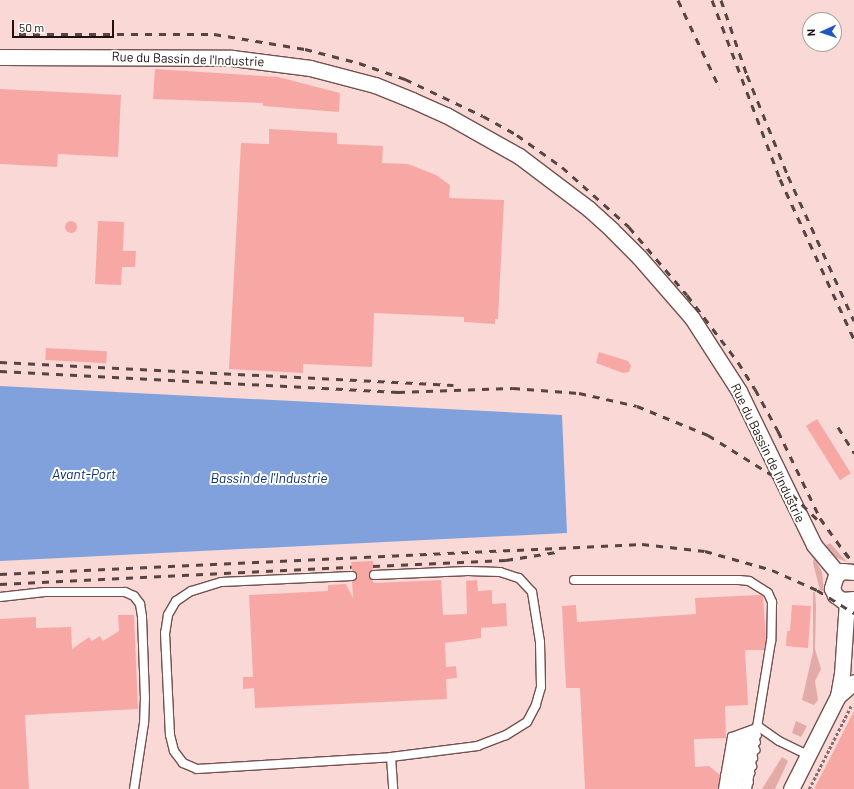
<!DOCTYPE html>
<html>
<head>
<meta charset="utf-8">
<style>
	body { margin:0 }
	#map { position:relative; width:854px; height:789px; overflow:hidden; background:#f9d8d6; font-family:Barlow,sans-serif }
	div>[style] { position:absolute }
	[style*='--x'] { left:calc(var(--x)*1px); top:calc(var(--y)*1px); width:calc(var(--w)*1px); rotate:calc(var(--a)*1deg) }
	.green>* { inset:0; background:#e2aba8 }
	.water>* { inset:0; background:#80a1dc }
	.building>* { inset:0; background:#f8a8a4; transform-origin:0 0 }
	.round { border-radius:50% }
	.path>* { height:2.5px; margin-top:-1.25px; transform-origin:0; background:repeating-linear-gradient(90deg,#856e6d 0 3px,transparent 0 5px) }
	.roads { filter:drop-shadow(1px 0 #73514f) drop-shadow(-1px 0 #73514f) drop-shadow(0 1px #73514f) drop-shadow(0 -1px #73514f) }
	.service>* { height:8px; margin:-4px; padding:0 4px; transform-origin:4px; border-radius:4px; background:#fff }
	.minor>* { height:15px; margin:-7.5px; padding:0 7.5px; transform-origin:7.5px; border-radius:7.5px; background:#fff }
	.rail>* { height:3px; margin-top:-1.5px; transform-origin:0; background:repeating-linear-gradient(90deg,#564442 0 7px,transparent 0 14px) }
	span { translate:-50% -50%; white-space:nowrap; text-align:center; line-height:1.15; -webkit-text-stroke:4px #fff; paint-order:stroke }
	.street-label { font-size:13px; color:#1f1110 }
	.water-label { font-size:14px; color:#0b3074; font-style:italic }
	.north { position:absolute; left:802px; top:12px; width:40px; height:40px; box-sizing:border-box; background:#fff; border:1px solid #a5a09f; border-radius:50%; rotate:267deg; font-size:11px; font-weight:700; line-height:16px; text-align:center; color:#1f1110 }
	.north::after { content:''; display:block; margin:auto; width:14px; height:18px; background:#1e57c3; clip-path:polygon(50% 0,100% 100%,50% 72%,0 100%) }
	.scale { position:absolute; left:12px; top:20px; width:102px; height:18px; box-sizing:border-box; border:2px solid #1f1110; border-top:0; padding-left:5px; font-size:12px; line-height:14px; white-space:nowrap; color:#1f1110; -webkit-text-stroke:3px #fff; paint-order:stroke }
</style>
</head>
<body>
<div id="map">
	<div class="green">
		<i style="clip-path:polygon(830px 543px,847px 562px,832px 556px,825px 546px)"></i>
		<i style="clip-path:polygon(814px 557px,822px 572px,824px 592px,820px 590px,813px 563px)"></i>
		<i style="clip-path:polygon(813px 592px,815px 592px,816px 605px,815px 649px,821px 669px,815px 681px,818px 700px,814px 705px,802px 700px,813px 652px)"></i>
		<i style="clip-path:polygon(796px 721px,807px 726px,801px 737px,792px 733px)"></i>
		<i style="clip-path:polygon(782px 757px,788px 761px,775px 789px,762px 789px)"></i>
	</div>
	<div class="water">
		<i style="clip-path:polygon(0 386px,562px 415px,567px 533px,0 561px)"></i>
	</div>
	<div class="building">
		<i style="clip-path:polygon(155px 69px,278px 77px,340px 93px,339px 112px,263px 106px,263px 103px,153px 99px)"></i>
		<i style="clip-path:polygon(0 89px,121px 95px,118px 157px,58px 154px,57px 167px,0 164px)"></i>
		<i style="clip-path:polygon(269px 129px,337px 133px,337px 144px,383px 146px,382px 163px,408px 164px,436px 175px,450px 185px,449px 198px,504px 200px,498px 319px,495px 319px,495px 324px,464px 322px,464px 317px,374px 313px,372px 367px,303px 364px,303px 373px,229px 369px,241px 143px,269px 144px)"></i>
		<i class="round" style="left:65px;top:221px;width:12px;height:12px"></i>
		<i style="clip-path:polygon(98px 221px,124px 222px,123px 251px,136px 251px,135px 267px,122px 267px,121px 285px,95px 284px)"></i>
		<i style="left:46px;top:348px;width:61px;height:12px;rotate:3deg"></i>
		<i style="clip-path:polygon(599px 352px,628px 361px,631px 366px,629px 372px,623px 373px,596px 363px)"></i>
		<i style="left:817px;top:419px;width:64px;height:13px;rotate:58deg"></i>
		<i style="clip-path:polygon(373px 561px,373px 570px,369px 576px,374px 583px,441px 580px,443px 615px,467px 614px,466px 581px,477px 580px,478px 591px,492px 590px,492px 604px,506px 603px,507px 626px,481px 628px,481px 638px,445px 643px,446px 667px,456px 666px,457px 678px,446px 679px,447px 699px,255px 708px,254px 688px,243px 689px,243px 677px,253px 677px,249px 595px,328px 591px,328px 585px,346px 584px,353px 598px,352px 581px,357px 575px,352px 571px,351px 562px)"></i>
		<i style="clip-path:polygon(760px 595px,763px 596px,766px 640px,764px 650px,745px 650px,748px 705px,725px 706px,726px 738px,694px 739px,695px 767px,709px 766px,720px 775px,718px 789px,585px 789px,580px 688px,566px 688px,562px 606px,576px 605px,577px 622px,696px 614px,695px 598px)"></i>
		<i style="clip-path:polygon(792px 605px,811px 606px,808px 648px,786px 646px,787px 631px,790px 631px)"></i>
		<i style="clip-path:polygon(118px 615px,134px 615px,138px 709px,25px 715px,29px 789px,0 789px,0 619px,36px 617px,36px 628px,71px 627px,72px 649px,89px 637px,92px 641px,100px 636px,103px 641px,119px 631px)"></i>
		<i style="clip-path:polygon(854px 711px,854px 789px,814px 789px,828px 762px)"></i>
	</div>
	<div class="path">
		<i style="--x:809;--y:789;--w:95;--a:-63.2"></i>
	</div>
	<div class="roads">
		<div class="service">
			<i style="--x:374;--y:575;--w:94;--a:-2.4"></i>
			<i style="--x:468;--y:571;--w:32;--a:2"></i>
			<i style="--x:500;--y:572;--w:20;--a:18"></i>
			<i style="--x:519;--y:578;--w:19;--a:47"></i>
			<i style="--x:532;--y:592;--w:51;--a:80.9"></i>
			<i style="--x:540;--y:642;--w:45;--a:88.7"></i>
			<i style="--x:541;--y:687;--w:19;--a:106"></i>
			<i style="--x:536;--y:705;--w:19;--a:118"></i>
			<i style="--x:527;--y:722;--w:25;--a:148"></i>
			<i style="--x:506;--y:735;--w:30;--a:159"></i>
			<i style="--x:478;--y:746;--w:88;--a:172.8"></i>
			<i style="--x:391;--y:757;--w:32;--a:86"></i>
			<i style="--x:352;--y:576;--w:131;--a:177.4"></i>
			<i style="--x:221;--y:582;--w:31;--a:163"></i>
			<i style="--x:191;--y:591;--w:18;--a:146"></i>
			<i style="--x:176;--y:601;--w:16;--a:120"></i>
			<i style="--x:168;--y:615;--w:18;--a:99"></i>
			<i style="--x:165;--y:633;--w:102;--a:87.2"></i>
			<i style="--x:170;--y:735;--w:16;--a:76"></i>
			<i style="--x:174;--y:751;--w:15;--a:53"></i>
			<i style="--x:183;--y:763;--w:15;--a:23"></i>
			<i style="--x:197;--y:769;--w:194;--a:-3.5"></i>
			<i style="--x:574;--y:580;--w:165;--a:0"></i>
			<i style="--x:739;--y:580;--w:10;--a:6"></i>
			<i style="--x:749;--y:581;--w:22;--a:32"></i>
			<i style="--x:768;--y:593;--w:10;--a:66"></i>
			<i style="--x:772;--y:602;--w:39;--a:91"></i>
			<i style="--x:771;--y:641;--w:150;--a:99.2"></i>
			<i style="--x:0;--y:597;--w:45;--a:-6.3"></i>
			<i style="--x:45;--y:592;--w:80;--a:0"></i>
			<i style="--x:125;--y:592;--w:10;--a:24"></i>
			<i style="--x:134;--y:596;--w:10;--a:53"></i>
			<i style="--x:140;--y:604;--w:13;--a:81"></i>
			<i style="--x:142;--y:617;--w:80;--a:87.9"></i>
			<i style="--x:145;--y:697;--w:26;--a:92"></i>
			<i style="--x:144;--y:723;--w:67;--a:98.6"></i>
			<i style="--x:759;--y:727;--w:24;--a:35"></i>
			<i style="--x:779;--y:741;--w:32;--a:26"></i>
			<i style="--x:731;--y:746;--w:28;--a:-23"></i>
			<i style="--x:730;--y:753;--w:28;--a:-23"></i>
			<i style="--x:728;--y:762;--w:30;--a:-24"></i>
			<i style="--x:727;--y:768;--w:28;--a:-21"></i>
			<i style="--x:725;--y:776;--w:29;--a:-20"></i>
			<i style="--x:724;--y:785;--w:29;--a:-25"></i>
			<i style="--x:723;--y:789;--w:53;--a:-80.2"></i>
			<i style="--x:732;--y:737;--w:29;--a:-20"></i>
			<i style="--x:731;--y:789;--w:19;--a:-21"></i>
		</div>
		<div class="minor">
			<i style="--x:0;--y:57;--w:232;--a:0.2"></i>
			<i style="--x:232;--y:58;--w:79;--a:7.3"></i>
			<i style="--x:310;--y:68;--w:67;--a:14.7"></i>
			<i style="--x:375;--y:85;--w:40;--a:22"></i>
			<i style="--x:412;--y:100;--w:37;--a:24"></i>
			<i style="--x:446;--y:115;--w:84;--a:29.3"></i>
			<i style="--x:519;--y:156;--w:88;--a:37.1"></i>
			<i style="--x:589;--y:209;--w:31;--a:42"></i>
			<i style="--x:612;--y:230;--w:38;--a:45"></i>
			<i style="--x:639;--y:257;--w:81;--a:49"></i>
			<i style="--x:692;--y:318;--w:87;--a:57.2"></i>
			<i style="--x:739;--y:391;--w:171;--a:64"></i>
			<i style="--x:814;--y:545;--w:38;--a:50"></i>
			<i style="--x:854;--y:572;--w:12;--a:-175"></i>
			<i style="--x:842;--y:571;--w:7;--a:146"></i>
			<i style="--x:836;--y:575;--w:14;--a:107"></i>
			<i style="--x:832;--y:588;--w:8;--a:67"></i>
			<i style="--x:835;--y:595;--w:9;--a:36"></i>
			<i style="--x:842;--y:600;--w:12;--a:-5"></i>
			<i style="--x:838;--y:696;--w:21;--a:-41"></i>
			<i style="--x:791;--y:789;--w:104;--a:-63.2"></i>
			<i style="--x:838;--y:696;--w:22;--a:-80"></i>
			<i style="--x:842;--y:674;--w:73;--a:-86.1"></i>
		</div>
	</div>
	<div class="rail">
		<i style="--x:678;--y:0;--w:98;--a:64.7"></i>
		<i style="--x:712;--y:0;--w:191;--a:69.2"></i>
		<i style="--x:780;--y:179;--w:176;--a:65.2"></i>
		<i style="--x:721;--y:0;--w:79;--a:70.9"></i>
		<i style="--x:747;--y:75;--w:109;--a:67.9"></i>
		<i style="--x:788;--y:176;--w:159;--a:65.5"></i>
		<i style="--x:19;--y:34;--w:195;--a:0"></i>
		<i style="--x:214;--y:34;--w:92;--a:9.4"></i>
		<i style="--x:305;--y:49;--w:56;--a:14.5"></i>
		<i style="--x:359;--y:63;--w:49;--a:19.2"></i>
		<i style="--x:405;--y:79;--w:86;--a:25.4"></i>
		<i style="--x:483;--y:116;--w:39;--a:29"></i>
		<i style="--x:517;--y:135;--w:55;--a:35.4"></i>
		<i style="--x:562;--y:167;--w:90;--a:41.8"></i>
		<i style="--x:629;--y:227;--w:89;--a:49.5"></i>
		<i style="--x:687;--y:295;--w:84;--a:52.7"></i>
		<i style="--x:738;--y:362;--w:32;--a:58"></i>
		<i style="--x:755;--y:389;--w:48;--a:61.3"></i>
		<i style="--x:778;--y:431;--w:97;--a:64.2"></i>
		<i style="--x:820;--y:518;--w:48;--a:54.3"></i>
		<i style="--x:0;--y:362;--w:454;--a:2.9"></i>
		<i style="--x:0;--y:371;--w:399;--a:3"></i>
		<i style="--x:398;--y:392;--w:115;--a:-2"></i>
		<i style="--x:513;--y:388;--w:66;--a:4.3"></i>
		<i style="--x:579;--y:393;--w:59;--a:12.6"></i>
		<i style="--x:637;--y:406;--w:77;--a:22.2"></i>
		<i style="--x:708;--y:435;--w:75;--a:32"></i>
		<i style="--x:772;--y:475;--w:63;--a:44.4"></i>
		<i style="--x:838;--y:427;--w:31;--a:58"></i>
		<i style="--x:845;--y:552;--w:15;--a:53"></i>
		<i style="--x:373;--y:566;--w:133;--a:-2.6"></i>
		<i style="--x:506;--y:560;--w:51;--a:-9.1"></i>
		<i style="--x:0;--y:574;--w:643;--a:-2.68"></i>
		<i style="--x:642;--y:544;--w:63;--a:6.3"></i>
		<i style="--x:705;--y:551;--w:70;--a:15.8"></i>
		<i style="--x:772;--y:570;--w:49;--a:24"></i>
		<i style="--x:817;--y:590;--w:44;--a:31.9"></i>
		<i style="--x:0;--y:584;--w:352;--a:-2.8"></i>
	</div>
	<div class="street-label">
		<span style="left:188px;top:59px;rotate:2deg">Rue du Bassin de l'Industrie</span>
		<span style="left:768px;top:453px;rotate:64deg">Rue du Bassin de l'Industrie</span>
	</div>
	<div class="water-label">
		<span style="left:84px;top:474px">Avant-Port</span>
		<span style="left:269px;top:478px">Bassin de l'Industrie</span>
	</div>
	<div class="north">N</div>
	<div class="scale">50 m</div>
</div>
</body>
</html>
